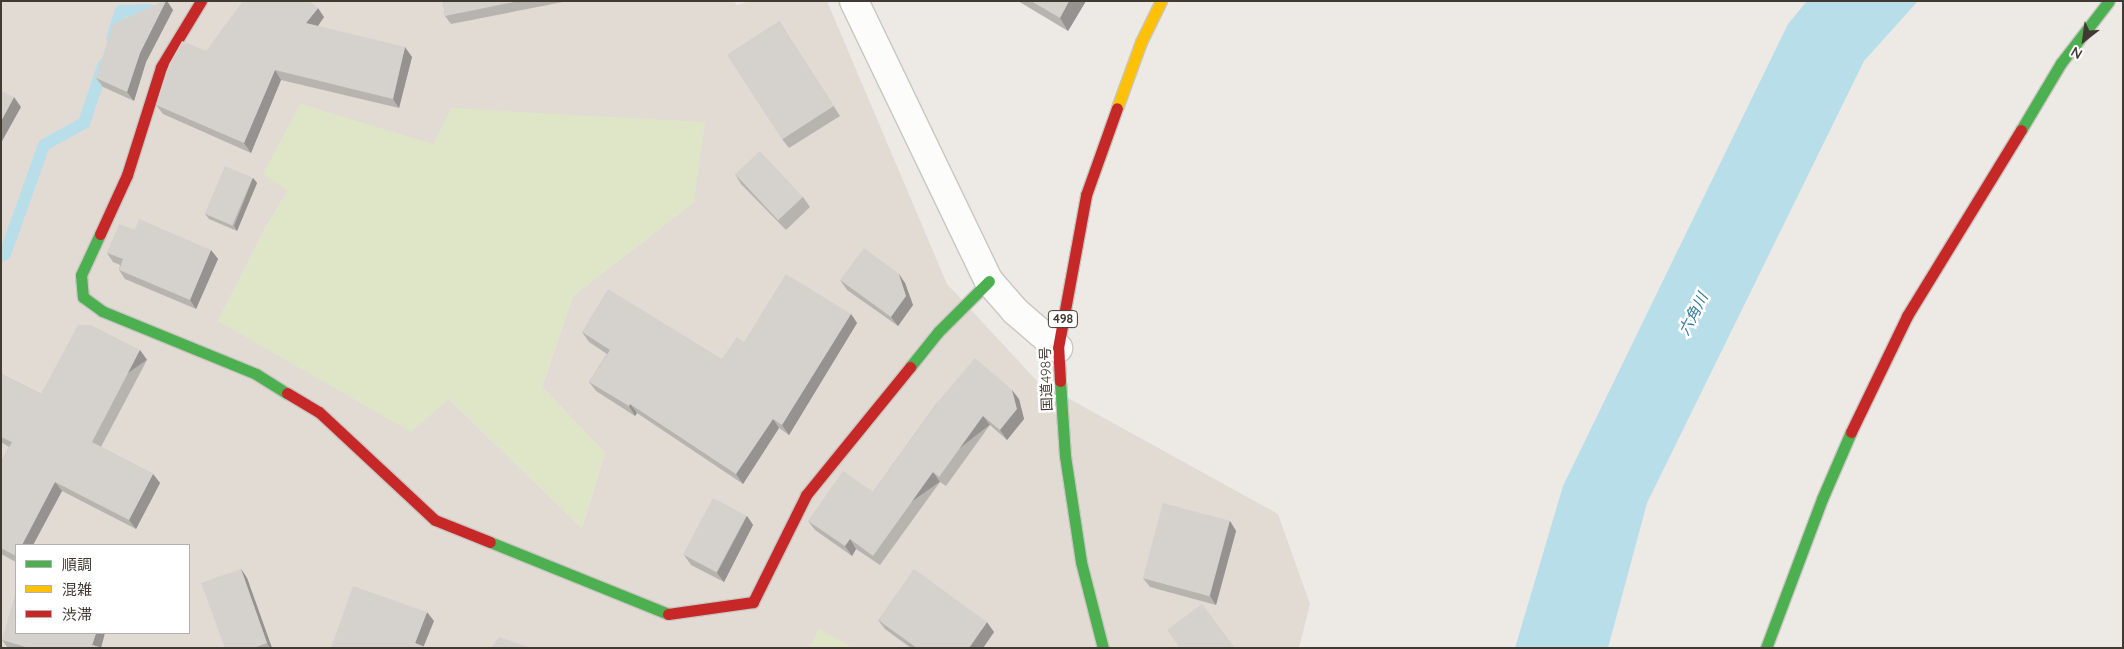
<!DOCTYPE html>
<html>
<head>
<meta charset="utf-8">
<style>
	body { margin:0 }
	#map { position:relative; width:2124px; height:649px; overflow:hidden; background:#edeae6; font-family:Quicksand,"Noto Sans JP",sans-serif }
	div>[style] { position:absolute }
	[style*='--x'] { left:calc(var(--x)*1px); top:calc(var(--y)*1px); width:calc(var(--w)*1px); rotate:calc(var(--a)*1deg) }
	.residential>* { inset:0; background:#e1dbd3 }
	.green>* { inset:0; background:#dfe6c7 }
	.water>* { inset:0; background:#b8deea }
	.stream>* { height:12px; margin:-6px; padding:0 6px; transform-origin:6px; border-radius:6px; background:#b8deea }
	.roads { filter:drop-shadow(1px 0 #c9c6c2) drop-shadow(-1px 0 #c9c6c2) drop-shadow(0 1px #c9c6c2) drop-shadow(0 -1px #c9c6c2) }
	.street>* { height:28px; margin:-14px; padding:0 14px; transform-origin:14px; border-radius:14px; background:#fcfcfb }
	.fast>* { height:11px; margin:-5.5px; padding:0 5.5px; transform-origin:5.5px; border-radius:5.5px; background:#4caf50 }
	.slow>* { height:11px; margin:-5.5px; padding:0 5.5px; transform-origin:5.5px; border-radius:5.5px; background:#ffc107 }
	.jam>* { height:11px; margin:-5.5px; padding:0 5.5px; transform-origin:5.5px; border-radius:5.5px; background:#c62828 }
	.wall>* { inset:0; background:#b7b4b0 }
	.shaded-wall>* { inset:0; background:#959290; transform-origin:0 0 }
	.building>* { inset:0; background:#d5d1cd; transform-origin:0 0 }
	span { translate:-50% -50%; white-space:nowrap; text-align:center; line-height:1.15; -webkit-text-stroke:5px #fff; paint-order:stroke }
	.shield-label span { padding:1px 4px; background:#fff; border:1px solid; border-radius:4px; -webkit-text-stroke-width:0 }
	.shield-label { font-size:12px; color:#413a33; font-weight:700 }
	.street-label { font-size:14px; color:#413a33 }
	.water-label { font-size:15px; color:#307c97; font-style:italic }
	.frame { position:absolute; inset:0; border:2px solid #413a33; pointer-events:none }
	.legend { position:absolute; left:15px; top:544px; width:175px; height:90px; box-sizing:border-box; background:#fff; border:1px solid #b3b0ad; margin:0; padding:6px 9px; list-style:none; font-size:15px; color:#413a33 }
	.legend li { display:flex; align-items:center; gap:10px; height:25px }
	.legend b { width:25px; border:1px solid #b3b0ad }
	.north { position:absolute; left:2059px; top:15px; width:50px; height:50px; -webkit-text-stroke:4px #fff; paint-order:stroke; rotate:210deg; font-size:14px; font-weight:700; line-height:20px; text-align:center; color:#413a33 }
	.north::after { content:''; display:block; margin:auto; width:18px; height:22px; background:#413a33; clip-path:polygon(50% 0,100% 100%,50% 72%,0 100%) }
</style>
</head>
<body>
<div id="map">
	<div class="residential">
		<i style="clip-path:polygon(evenodd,1px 1px,734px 1px,737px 5px,750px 1px,827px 1px,947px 284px,1037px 381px,1278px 514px,1310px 604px,1299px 648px,852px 648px,819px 629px,810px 648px,1px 648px,1px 1px,300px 104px,433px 145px,694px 202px,573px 296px,542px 387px,605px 453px,582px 528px,449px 399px,218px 321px,264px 230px,288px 191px,300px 104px,1px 1px,16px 545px,189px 545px,189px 633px,16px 633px,16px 545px)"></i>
	</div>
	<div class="green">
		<i style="clip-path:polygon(300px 104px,433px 144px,451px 108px,705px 122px,694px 202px,573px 296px,542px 387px,605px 453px,582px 528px,449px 399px,411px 432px,218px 321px,264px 230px,288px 191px,263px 174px)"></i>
		<i style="clip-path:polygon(819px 629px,852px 648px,810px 648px)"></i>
	</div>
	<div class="water">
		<i style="clip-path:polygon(1807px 1px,1918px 1px,1864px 61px,1647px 503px,1608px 648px,1515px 648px,1563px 486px,1788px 24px)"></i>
	</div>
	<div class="stream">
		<i style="--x:112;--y:38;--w:28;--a:-72"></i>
		<i style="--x:121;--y:11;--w:30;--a:-2"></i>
		<i style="--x:1;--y:256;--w:4;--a:-27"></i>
		<i style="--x:5;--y:254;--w:116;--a:-70.3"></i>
		<i style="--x:44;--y:145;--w:46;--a:-28.8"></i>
		<i style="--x:84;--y:123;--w:62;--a:-71.3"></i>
	</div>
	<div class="roads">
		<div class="street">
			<i style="--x:854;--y:1;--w:311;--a:64.3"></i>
			<i style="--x:989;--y:281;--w:40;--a:49"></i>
			<i style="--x:1015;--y:311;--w:57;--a:40.7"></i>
		</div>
		<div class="fast">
			<i style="--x:2021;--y:130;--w:78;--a:-59.2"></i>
			<i style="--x:2061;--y:63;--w:78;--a:-52.3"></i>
			<i style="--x:100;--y:234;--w:45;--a:114.9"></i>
			<i style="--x:81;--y:275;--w:22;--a:85"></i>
			<i style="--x:83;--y:297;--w:24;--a:36"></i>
			<i style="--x:102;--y:311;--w:166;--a:22.2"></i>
			<i style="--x:256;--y:374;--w:36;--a:32"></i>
			<i style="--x:910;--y:367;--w:45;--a:-51.3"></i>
			<i style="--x:938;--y:332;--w:72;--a:-45"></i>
			<i style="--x:1060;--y:381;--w:75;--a:86.2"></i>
			<i style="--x:1065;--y:456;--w:107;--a:81.4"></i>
			<i style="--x:1081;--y:562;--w:89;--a:75.7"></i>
			<i style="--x:490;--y:542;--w:192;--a:22"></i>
			<i style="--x:1766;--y:648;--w:159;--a:-69.4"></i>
			<i style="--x:1822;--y:499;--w:73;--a:-66.6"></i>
		</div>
		<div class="slow">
			<i style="--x:1117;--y:108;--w:70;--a:-70"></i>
			<i style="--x:1141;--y:42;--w:46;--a:-64"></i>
		</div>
		<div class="jam">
			<i style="--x:100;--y:234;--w:65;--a:-65.4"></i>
			<i style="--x:127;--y:175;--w:113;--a:-72.5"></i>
			<i style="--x:161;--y:67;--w:77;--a:-58.8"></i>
			<i style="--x:1060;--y:381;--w:33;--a:-93"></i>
			<i style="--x:1058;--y:348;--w:156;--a:-79.6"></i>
			<i style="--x:1086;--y:195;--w:92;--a:-70.4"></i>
			<i style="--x:287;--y:393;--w:37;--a:31"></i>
			<i style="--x:319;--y:412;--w:158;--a:43"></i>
			<i style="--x:435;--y:520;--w:59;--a:21.8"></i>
			<i style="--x:1851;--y:432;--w:129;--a:-64.2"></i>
			<i style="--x:1907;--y:316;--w:218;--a:-58.5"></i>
			<i style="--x:668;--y:614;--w:86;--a:-8"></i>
			<i style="--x:753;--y:602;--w:119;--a:-63.6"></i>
			<i style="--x:806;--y:495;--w:165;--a:-50.9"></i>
		</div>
	</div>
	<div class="wall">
		<i style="clip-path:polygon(164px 1px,167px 1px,173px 10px,146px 62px,134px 101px,103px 87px,96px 78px)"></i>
		<i style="clip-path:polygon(443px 1px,568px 1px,451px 24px,445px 16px)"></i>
		<i style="clip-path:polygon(1018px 1px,1086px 1px,1068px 31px)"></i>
		<i style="clip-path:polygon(324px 17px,318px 26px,412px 57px,399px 108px,281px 80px,251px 153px,163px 114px,156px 105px,206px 51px)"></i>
		<i style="clip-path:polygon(779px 21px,840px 116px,789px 148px,782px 139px)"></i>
		<i style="clip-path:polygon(735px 174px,803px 197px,810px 207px,786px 230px,741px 184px)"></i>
		<i style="clip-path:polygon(253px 178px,257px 183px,237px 231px,209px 219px,205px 214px)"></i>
		<i style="clip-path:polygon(135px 230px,211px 250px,218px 259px,196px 309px,125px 279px,119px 270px,120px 265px,113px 262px,107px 253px)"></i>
		<i style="clip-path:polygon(840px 280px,905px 283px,913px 305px,898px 326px,847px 290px)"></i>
		<i style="clip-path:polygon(851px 314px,857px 323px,789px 435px,779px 428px,743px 484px,637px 413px,635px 416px,596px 391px,589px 382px,607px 354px,589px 342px,582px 332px,722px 359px,744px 342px)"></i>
		<i style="clip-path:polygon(140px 350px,147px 360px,101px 447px,153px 474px,160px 483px,136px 529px,62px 491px,33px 545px,16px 545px,16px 562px,1px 554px,1px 462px,9px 447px,1px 442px,1px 374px,41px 394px)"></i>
		<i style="clip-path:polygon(1019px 399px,1024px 419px,1007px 440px,990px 425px,946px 486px,940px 482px,880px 565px,856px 549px,852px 556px,815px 530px,808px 521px,873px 492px,937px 403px)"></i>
		<i style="clip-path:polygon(747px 516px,753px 525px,724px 582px,691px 565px,684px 555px)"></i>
		<i style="clip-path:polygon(1230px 521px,1236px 531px,1216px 605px,1150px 587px,1143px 578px)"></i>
		<i style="clip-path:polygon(241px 569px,247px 578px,272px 648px,225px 648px)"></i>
		<i style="clip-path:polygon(878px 620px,994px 632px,983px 648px,911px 648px,885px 629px)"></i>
		<i style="clip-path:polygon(2px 640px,101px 647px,103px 648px,8px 648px)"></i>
	</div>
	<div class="shaded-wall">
		<i style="clip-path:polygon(166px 1px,167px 1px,173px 10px,146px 62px,134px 101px,127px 92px,140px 53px)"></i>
		<i style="clip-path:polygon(1069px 1px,1086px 1px,1068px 31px,1060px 18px)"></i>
		<i style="clip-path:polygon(318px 8px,324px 17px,313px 33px,306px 23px)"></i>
		<i style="clip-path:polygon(405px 47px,412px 57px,399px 108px,393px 99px)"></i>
		<i style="clip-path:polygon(275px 70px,281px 80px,251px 153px,244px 143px)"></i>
		<i style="clip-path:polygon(14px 97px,21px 107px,1px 143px,1px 121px)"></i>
		<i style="clip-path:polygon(253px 178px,257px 183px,237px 231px,234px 226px)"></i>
		<i style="clip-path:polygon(211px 250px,218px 259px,196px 309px,190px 300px)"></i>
		<i style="clip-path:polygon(899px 274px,905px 283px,913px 305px,898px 326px,891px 317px)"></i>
		<i style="clip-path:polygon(851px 314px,857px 323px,789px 435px,782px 425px)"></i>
		<i style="left:140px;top:350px;width:12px;height:104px;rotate:55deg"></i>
		<i style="clip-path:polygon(1012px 390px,1019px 399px,1024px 419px,1007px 440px,1000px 430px)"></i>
		<i style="clip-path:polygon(630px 404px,637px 413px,635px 416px,629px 406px)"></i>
		<i style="left:983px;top:416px;width:11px;height:75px;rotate:52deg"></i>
		<i style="clip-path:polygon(773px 419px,779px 428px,743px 484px,736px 474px)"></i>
		<i style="left:933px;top:472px;width:12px;height:103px;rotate:55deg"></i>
		<i style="clip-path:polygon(153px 474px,160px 483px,136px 529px,129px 520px)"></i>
		<i style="clip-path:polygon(55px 482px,62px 491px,33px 545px,22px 545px)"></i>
		<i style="clip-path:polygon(747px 516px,753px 525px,724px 582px,717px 573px)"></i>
		<i style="clip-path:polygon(1230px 521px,1236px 531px,1216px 605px,1210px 596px)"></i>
		<i style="clip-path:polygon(850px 539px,856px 549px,852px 556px,845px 546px)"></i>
		<i style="clip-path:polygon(241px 569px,247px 578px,272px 648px,270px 648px,267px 643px)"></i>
		<i style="clip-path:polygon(427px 612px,434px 621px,423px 648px,415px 643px)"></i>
		<i style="clip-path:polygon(987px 622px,994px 632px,983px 648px,969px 648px)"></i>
		<i style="clip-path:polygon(96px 633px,105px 633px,101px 648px,92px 645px)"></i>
	</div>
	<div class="building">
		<i style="clip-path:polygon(164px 1px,166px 1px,140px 53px,127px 92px,96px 78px,113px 24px)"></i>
		<i style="clip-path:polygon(243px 1px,309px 1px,318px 8px,306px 23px,405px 47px,393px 99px,275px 70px,244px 143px,156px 105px,169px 64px,182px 41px,206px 51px)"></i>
		<i style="clip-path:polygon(443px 1px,519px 1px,445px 16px)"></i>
		<i style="clip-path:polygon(1031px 1px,1069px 1px,1060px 18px)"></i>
		<i style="left:779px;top:21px;width:101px;height:62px;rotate:57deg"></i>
		<i style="clip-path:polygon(1px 91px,14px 97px,1px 121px)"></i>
		<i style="left:760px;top:151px;width:63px;height:34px;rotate:47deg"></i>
		<i style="left:225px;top:166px;width:30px;height:52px;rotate:23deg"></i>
		<i style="clip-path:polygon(139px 219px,211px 250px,190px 300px,119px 270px,123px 259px,107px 253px,119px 224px,135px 230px)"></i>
		<i style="clip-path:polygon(864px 248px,899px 274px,906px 296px,891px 317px,840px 280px)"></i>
		<i style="clip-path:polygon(786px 274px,851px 314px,782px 425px,773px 419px,736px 474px,630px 404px,629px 406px,589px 382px,610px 350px,582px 332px,608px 289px,722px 359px,737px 337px,744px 342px)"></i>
		<i style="clip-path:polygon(78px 325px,91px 325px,140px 350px,92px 442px,153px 474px,129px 520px,55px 482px,22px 545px,16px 545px,16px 556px,1px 548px,1px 462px,12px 442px,1px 437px,1px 374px,41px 394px)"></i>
		<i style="clip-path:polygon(975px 358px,1012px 390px,1017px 409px,1000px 430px,983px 416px,939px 477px,933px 472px,873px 556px,850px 539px,845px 546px,808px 521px,843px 471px,873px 492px,937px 403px)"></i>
		<i style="left:713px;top:498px;width:38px;height:64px;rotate:28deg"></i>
		<i style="left:1163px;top:503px;width:69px;height:78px;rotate:15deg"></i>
		<i style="clip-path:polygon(241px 569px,267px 643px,254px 648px,225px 648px,201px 583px)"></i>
		<i style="clip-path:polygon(914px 569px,987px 622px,969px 648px,917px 648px,878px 620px)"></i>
		<i style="clip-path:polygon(353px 586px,427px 612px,415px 643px,428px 648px,331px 648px)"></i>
		<i style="clip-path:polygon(16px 591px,16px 633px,96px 633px,92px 645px,103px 648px,29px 648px,2px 640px)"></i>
		<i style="clip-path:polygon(1202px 604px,1235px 648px,1180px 648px,1167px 630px)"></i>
		<i style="clip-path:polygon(499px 637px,531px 648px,491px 648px)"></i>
	</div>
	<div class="shield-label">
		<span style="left:1063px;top:319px">498</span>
	</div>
	<div class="street-label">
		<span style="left:1046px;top:379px;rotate:-92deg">国道498号</span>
	</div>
	<div class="water-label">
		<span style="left:1693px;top:314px;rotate:-63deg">六角川</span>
	</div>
	<div class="frame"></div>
	<ul class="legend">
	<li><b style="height:6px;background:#4caf50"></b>順調</li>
	<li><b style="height:6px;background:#ffc107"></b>混雑</li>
	<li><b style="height:6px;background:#c62828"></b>渋滞</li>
	</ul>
	<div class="north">N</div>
</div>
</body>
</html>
